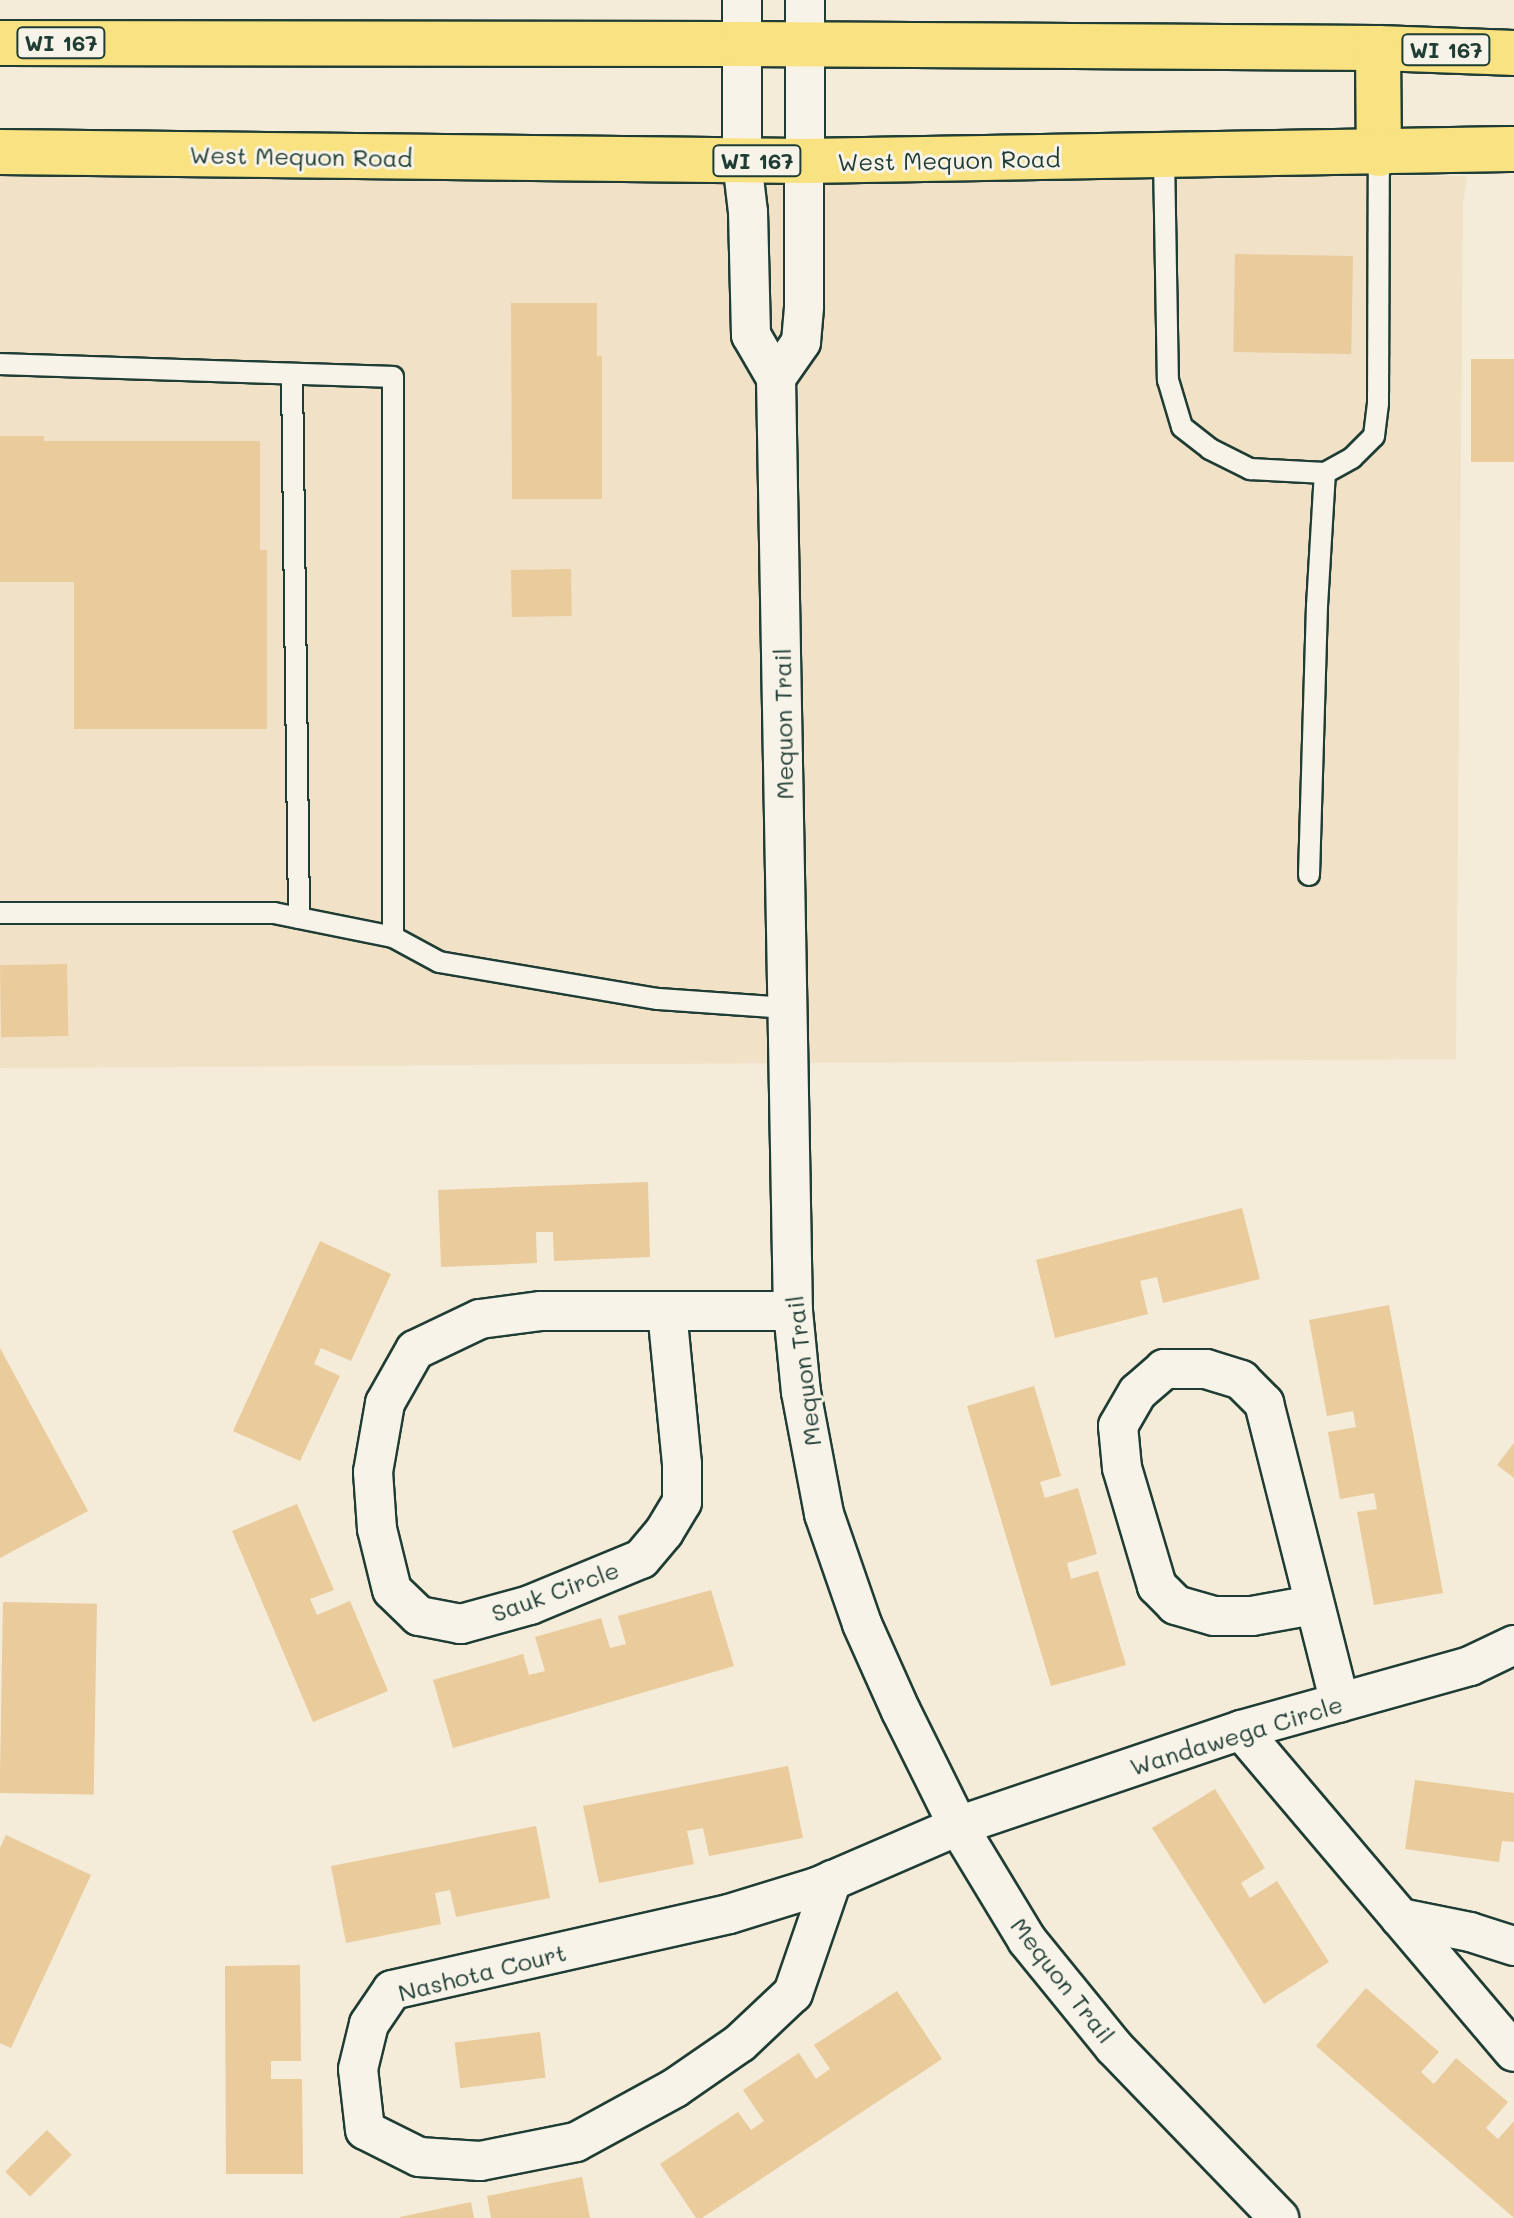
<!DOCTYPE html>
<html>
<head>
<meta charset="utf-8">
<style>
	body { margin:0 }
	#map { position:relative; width:1514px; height:2218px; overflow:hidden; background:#f4ebd9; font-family:Mali,sans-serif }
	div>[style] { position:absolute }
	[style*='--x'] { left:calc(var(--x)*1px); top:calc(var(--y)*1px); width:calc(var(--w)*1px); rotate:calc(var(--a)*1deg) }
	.built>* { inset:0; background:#f1e1c7 }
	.building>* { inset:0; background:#eacb9c; transform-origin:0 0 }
	.roads { filter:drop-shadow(2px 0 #1f3d34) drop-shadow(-2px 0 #1f3d34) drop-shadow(0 2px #1f3d34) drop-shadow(0 -2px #1f3d34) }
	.lane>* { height:20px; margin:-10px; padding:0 10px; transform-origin:10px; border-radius:10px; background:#f7f3e8 }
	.street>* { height:38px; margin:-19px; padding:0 19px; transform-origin:19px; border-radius:19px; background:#f7f3e8 }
	.primary>* { height:44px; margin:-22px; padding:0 22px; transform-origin:22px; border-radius:22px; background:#f8e281 }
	span { translate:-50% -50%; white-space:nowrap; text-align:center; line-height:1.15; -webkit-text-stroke:6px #f7f3e8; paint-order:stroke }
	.shield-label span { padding:2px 6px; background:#f7f3e8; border:2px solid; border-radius:6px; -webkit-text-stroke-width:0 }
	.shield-label { font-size:22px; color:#1f3d34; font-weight:700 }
	.street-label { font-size:24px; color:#1f3d34 }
</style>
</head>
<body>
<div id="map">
	<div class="built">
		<i style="clip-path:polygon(0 176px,1467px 176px,1463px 205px,1456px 1059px,0 1068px)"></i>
	</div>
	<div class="building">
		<i style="left:1235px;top:254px;width:118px;height:98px;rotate:1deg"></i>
		<i style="clip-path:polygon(511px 303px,597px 303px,597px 356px,602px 356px,602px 499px,512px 499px)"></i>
		<i style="left:1471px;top:359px;width:43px;height:103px"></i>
		<i style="clip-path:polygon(0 436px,44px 436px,44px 441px,260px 441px,260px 550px,267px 550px,267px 729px,74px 729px,74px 582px,0 582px)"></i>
		<i style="left:571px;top:569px;width:47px;height:60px;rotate:89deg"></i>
		<i style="left:67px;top:964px;width:72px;height:67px;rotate:89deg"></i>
		<i style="clip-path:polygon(648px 1182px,650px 1257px,554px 1261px,553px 1232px,536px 1232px,537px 1263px,441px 1267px,438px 1190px)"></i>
		<i style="clip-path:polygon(1242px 1208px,1260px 1279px,1163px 1303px,1157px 1277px,1140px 1281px,1148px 1314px,1055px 1338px,1036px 1260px)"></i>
		<i style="clip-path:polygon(320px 1241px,391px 1274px,351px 1361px,321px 1348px,314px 1364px,340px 1376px,300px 1461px,233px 1431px)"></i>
		<i style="clip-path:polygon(1389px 1305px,1443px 1593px,1374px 1605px,1357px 1512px,1377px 1509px,1374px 1493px,1340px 1499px,1328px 1432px,1356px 1427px,1353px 1411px,1327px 1416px,1309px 1320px)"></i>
		<i style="clip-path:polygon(0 1348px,88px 1511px,0 1558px)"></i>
		<i style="clip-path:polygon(1034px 1386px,1061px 1476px,1040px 1482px,1045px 1498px,1078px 1488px,1097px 1554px,1067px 1563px,1071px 1579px,1098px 1571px,1126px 1665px,1051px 1686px,967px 1406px)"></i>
		<i style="clip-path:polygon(1514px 1443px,1514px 1478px,1497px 1465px)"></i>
		<i style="clip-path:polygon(297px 1504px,334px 1590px,310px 1599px,317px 1615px,350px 1601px,388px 1691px,313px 1722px,232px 1531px)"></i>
		<i style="clip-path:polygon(711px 1590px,734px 1666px,453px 1748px,433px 1680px,523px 1654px,529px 1675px,545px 1671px,535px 1637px,601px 1618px,610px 1648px,626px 1644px,618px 1616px)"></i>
		<i style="left:3px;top:1602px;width:94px;height:191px;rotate:1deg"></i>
		<i style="clip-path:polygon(788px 1766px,803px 1838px,709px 1856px,703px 1828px,687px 1831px,694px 1864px,599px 1883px,583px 1806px)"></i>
		<i style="clip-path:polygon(1415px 1780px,1514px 1793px,1514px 1842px,1502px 1841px,1499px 1862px,1405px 1849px)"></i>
		<i style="clip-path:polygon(1215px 1789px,1265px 1868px,1241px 1883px,1250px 1898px,1277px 1881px,1329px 1962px,1264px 2004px,1152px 1828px)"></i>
		<i style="clip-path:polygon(536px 1826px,550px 1898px,456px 1917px,450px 1890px,435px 1893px,441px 1924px,346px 1943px,331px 1866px)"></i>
		<i style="clip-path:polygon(6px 1835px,91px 1875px,11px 2048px,0 2043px,0 1848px)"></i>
		<i style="clip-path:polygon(300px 1965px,301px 2061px,271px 2061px,271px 2079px,302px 2079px,303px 2174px,226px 2174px,225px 1966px)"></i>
		<i style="clip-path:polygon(1366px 1988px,1439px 2052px,1421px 2072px,1434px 2084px,1456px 2058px,1508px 2102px,1486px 2128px,1498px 2139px,1514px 2121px,1514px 2218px,1316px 2046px)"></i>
		<i style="clip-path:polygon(897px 1991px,942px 2059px,702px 2218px,696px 2218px,660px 2164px,738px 2112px,751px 2130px,764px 2121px,743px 2090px,799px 2053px,816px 2079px,830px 2069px,814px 2045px)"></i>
		<i style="left:540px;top:2032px;width:46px;height:86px;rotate:83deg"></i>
		<i style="left:47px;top:2130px;width:35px;height:59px;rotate:45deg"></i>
		<i style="clip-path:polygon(582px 2177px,590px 2218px,491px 2218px,487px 2196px)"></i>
		<i style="clip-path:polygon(471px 2202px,474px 2218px,400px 2218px,400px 2217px)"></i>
	</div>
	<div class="roads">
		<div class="lane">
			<i style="--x:1164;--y:157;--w:223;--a:89"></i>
			<i style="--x:1168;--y:380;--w:49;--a:73.4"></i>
			<i style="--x:1182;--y:427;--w:36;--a:38"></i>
			<i style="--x:1210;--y:449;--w:45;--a:26.6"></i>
			<i style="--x:1250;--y:469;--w:75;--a:3.1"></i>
			<i style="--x:0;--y:364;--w:393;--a:1.9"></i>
			<i style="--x:393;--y:377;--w:560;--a:90"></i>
			<i style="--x:393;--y:937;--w:52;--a:28.5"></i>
			<i style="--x:439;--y:962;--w:222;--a:9.6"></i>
			<i style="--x:658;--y:999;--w:130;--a:4"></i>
			<i style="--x:292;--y:374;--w:544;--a:89.26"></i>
			<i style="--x:1309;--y:875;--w:269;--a:-88.3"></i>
			<i style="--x:1317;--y:606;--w:133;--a:-86.6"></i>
			<i style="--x:1325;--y:473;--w:31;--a:-29"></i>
			<i style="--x:1352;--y:458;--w:31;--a:-45"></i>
			<i style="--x:1374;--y:436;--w:32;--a:-83"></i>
			<i style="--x:1378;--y:404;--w:250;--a:-89.8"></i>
			<i style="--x:0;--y:913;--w:274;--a:0"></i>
			<i style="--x:274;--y:913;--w:121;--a:11.4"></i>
		</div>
		<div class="street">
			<i style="--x:742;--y:0;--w:161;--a:90"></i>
			<i style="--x:742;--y:161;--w:51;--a:83.3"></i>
			<i style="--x:748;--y:212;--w:123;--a:88.6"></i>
			<i style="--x:751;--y:335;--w:50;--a:59.8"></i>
			<i style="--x:776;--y:378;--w:933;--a:88.96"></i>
			<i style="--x:793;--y:1311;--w:81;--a:84.4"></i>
			<i style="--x:801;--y:1392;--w:124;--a:79.3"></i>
			<i style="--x:824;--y:1514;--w:116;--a:70.9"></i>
			<i style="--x:862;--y:1624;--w:95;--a:65.9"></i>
			<i style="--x:901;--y:1711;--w:128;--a:63.6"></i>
			<i style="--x:958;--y:1826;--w:133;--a:58.8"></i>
			<i style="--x:1027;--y:1940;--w:138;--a:50.9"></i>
			<i style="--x:1114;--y:2047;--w:238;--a:46"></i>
			<i style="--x:776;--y:378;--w:44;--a:-55.2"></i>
			<i style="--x:801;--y:342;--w:36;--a:-85"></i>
			<i style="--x:804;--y:306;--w:306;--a:-89.8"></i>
			<i style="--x:667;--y:1311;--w:154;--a:84.4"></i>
			<i style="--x:682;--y:1464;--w:38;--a:90"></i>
			<i style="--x:682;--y:1502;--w:35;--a:121"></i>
			<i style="--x:664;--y:1532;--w:35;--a:130"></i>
			<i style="--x:641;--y:1559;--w:120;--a:157.5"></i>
			<i style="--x:530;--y:1605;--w:72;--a:164.6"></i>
			<i style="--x:461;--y:1624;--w:43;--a:-169.2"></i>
			<i style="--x:419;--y:1616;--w:37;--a:-136"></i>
			<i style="--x:392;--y:1590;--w:63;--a:-103.8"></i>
			<i style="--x:377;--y:1529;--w:57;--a:-94"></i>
			<i style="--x:373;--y:1472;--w:70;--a:-80.1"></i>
			<i style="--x:385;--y:1403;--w:61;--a:-60.5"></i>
			<i style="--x:415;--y:1350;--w:72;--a:-25.5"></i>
			<i style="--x:480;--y:1319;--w:62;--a:-7.5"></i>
			<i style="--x:541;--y:1311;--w:252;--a:0"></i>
			<i style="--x:1313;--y:1605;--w:62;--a:169.8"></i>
			<i style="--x:1252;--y:1616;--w:38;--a:180"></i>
			<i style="--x:1214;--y:1616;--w:40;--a:-164"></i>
			<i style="--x:1176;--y:1605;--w:27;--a:-135"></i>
			<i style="--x:1157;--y:1586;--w:123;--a:-106.5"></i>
			<i style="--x:1122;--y:1468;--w:42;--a:-95.4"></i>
			<i style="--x:1118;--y:1426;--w:39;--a:-60"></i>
			<i style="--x:1138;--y:1392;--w:35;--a:-41"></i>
			<i style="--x:1164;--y:1369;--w:42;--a:0"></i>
			<i style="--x:1206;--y:1369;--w:37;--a:17"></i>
			<i style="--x:1241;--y:1380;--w:33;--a:45"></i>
			<i style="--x:1264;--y:1403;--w:309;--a:75.8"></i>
			<i style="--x:1241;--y:1730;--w:422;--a:49.7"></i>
			<i style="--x:832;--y:1880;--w:120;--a:109"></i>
			<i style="--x:793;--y:1993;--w:73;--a:136.7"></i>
			<i style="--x:740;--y:2043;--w:79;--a:145.3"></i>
			<i style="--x:675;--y:2088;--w:113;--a:151.4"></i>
			<i style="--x:576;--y:2142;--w:98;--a:168.8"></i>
			<i style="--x:480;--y:2161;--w:61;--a:-176.2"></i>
			<i style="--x:419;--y:2157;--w:60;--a:-153.4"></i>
			<i style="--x:365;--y:2130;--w:61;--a:-96.5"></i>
			<i style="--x:358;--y:2069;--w:46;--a:-76.3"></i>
			<i style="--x:369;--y:2024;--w:41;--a:-55.9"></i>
			<i style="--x:392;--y:1990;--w:345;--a:-12.7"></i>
			<i style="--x:729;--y:1914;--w:92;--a:-17.1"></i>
			<i style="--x:817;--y:1887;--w:154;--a:-23.4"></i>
			<i style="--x:958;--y:1826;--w:299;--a:-18.7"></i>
			<i style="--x:1241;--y:1730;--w:238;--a:-15.6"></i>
			<i style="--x:1470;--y:1666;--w:49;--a:-25.5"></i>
			<i style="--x:1400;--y:1918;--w:71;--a:11.3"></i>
			<i style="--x:1470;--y:1932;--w:46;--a:17.7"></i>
		</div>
		<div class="primary">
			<i style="--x:0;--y:43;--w:742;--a:0.08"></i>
			<i style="--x:742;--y:44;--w:636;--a:0.36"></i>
			<i style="--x:1378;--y:48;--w:136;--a:2.1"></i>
			<i style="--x:1378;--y:48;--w:106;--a:89.5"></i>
			<i style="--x:0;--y:152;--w:804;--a:0.64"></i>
			<i style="--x:804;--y:161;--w:710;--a:-0.97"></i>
		</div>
	</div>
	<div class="shield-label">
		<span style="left:61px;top:43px">WI 167</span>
		<span style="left:1446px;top:50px">WI 167</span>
		<span style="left:757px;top:161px">WI 167</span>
	</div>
	<div class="street-label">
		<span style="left:301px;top:156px;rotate:1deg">West Mequon Road</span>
		<span style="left:949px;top:160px;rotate:-1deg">West Mequon Road</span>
		<span style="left:783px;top:724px;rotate:-91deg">Mequon Trail</span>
		<span style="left:803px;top:1371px;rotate:-97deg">Mequon Trail</span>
		<span style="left:555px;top:1591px;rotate:-20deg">Sauk Circle</span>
		<span style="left:1236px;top:1735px;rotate:-17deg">Wandawega Circle</span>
		<span style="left:482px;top:1972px;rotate:-14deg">Nashota Court</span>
		<span style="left:1063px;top:1980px;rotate:52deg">Mequon Trail</span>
	</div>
</div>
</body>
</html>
